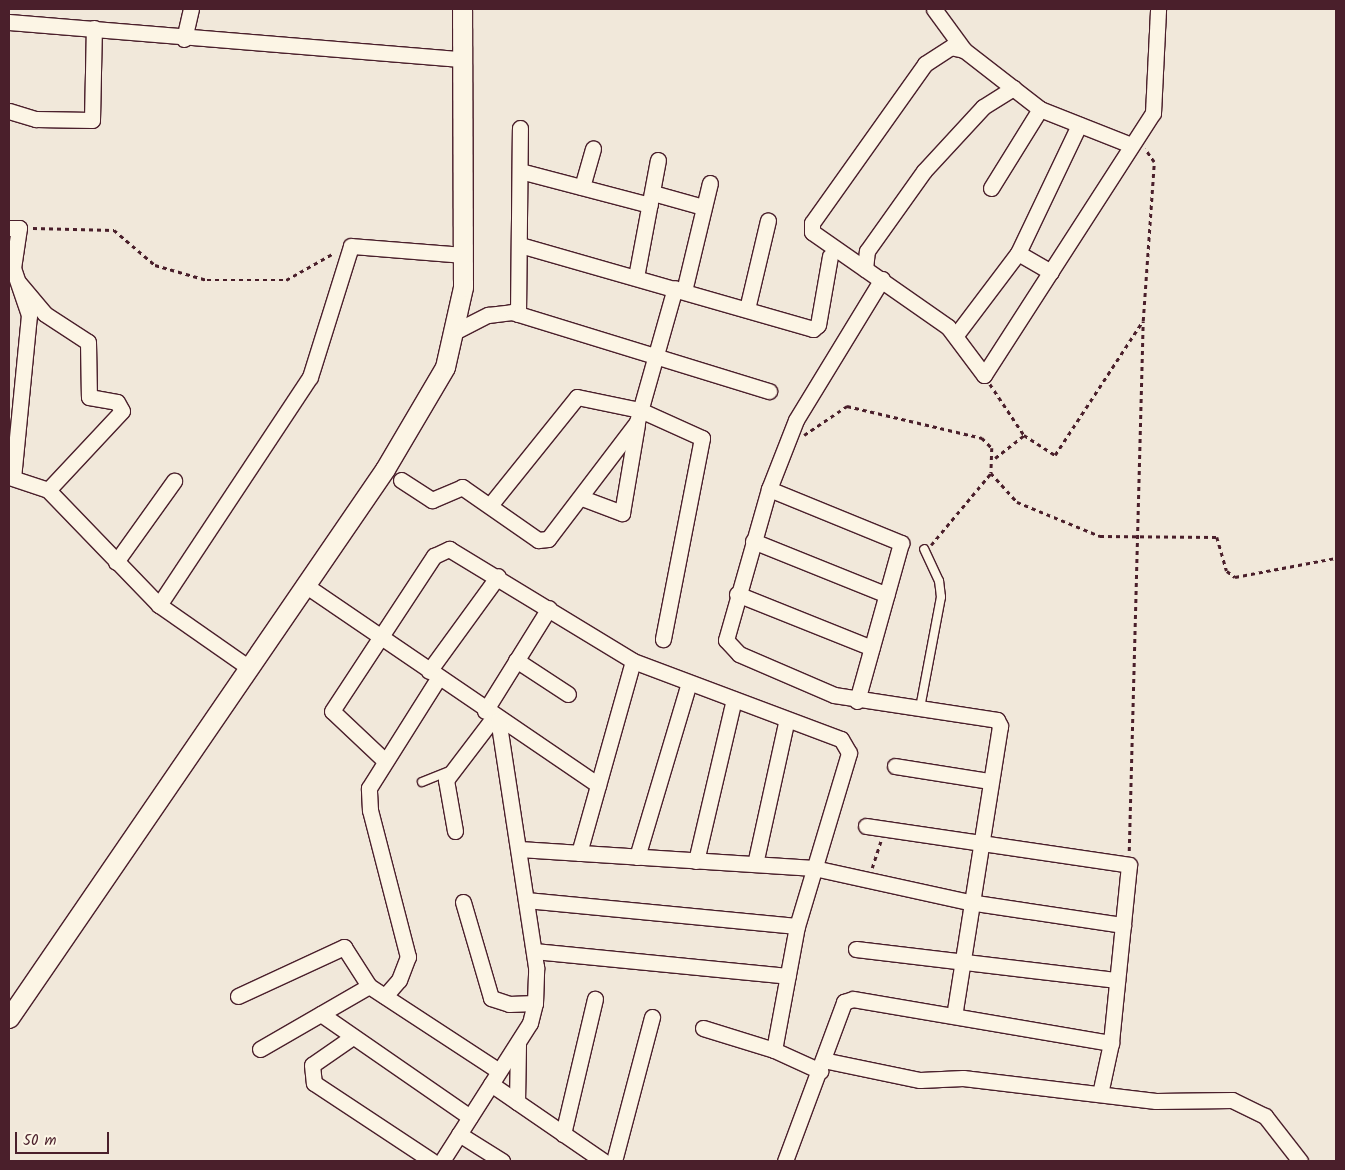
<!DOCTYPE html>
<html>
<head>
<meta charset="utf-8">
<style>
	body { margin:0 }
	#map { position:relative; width:1345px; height:1170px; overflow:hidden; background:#f1e8da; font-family:Kalam,sans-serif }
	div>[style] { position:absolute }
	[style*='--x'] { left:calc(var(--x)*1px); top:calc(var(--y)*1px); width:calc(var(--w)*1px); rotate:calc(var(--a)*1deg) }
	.path>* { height:2.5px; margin-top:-1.25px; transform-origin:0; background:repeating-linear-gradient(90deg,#4a1f2b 0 4px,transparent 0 8px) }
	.roads { filter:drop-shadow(1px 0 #4a1f2b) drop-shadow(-1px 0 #4a1f2b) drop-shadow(0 1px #4a1f2b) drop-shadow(0 -1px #4a1f2b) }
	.service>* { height:8px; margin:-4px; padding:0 4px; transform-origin:4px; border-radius:4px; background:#fcf5e5 }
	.minor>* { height:15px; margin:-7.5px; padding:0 7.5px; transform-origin:7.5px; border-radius:7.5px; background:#fcf5e5 }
	.tertiary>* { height:19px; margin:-9.5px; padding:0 9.5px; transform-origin:9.5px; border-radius:9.5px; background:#fcf5e5 }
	span { translate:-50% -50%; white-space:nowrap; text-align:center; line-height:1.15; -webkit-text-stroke:4.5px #fcf5e5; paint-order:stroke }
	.frame { position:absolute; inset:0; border:10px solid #4a1f2b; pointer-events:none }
	.scale { position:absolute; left:15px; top:1132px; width:94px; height:22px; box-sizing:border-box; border:2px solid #4a1f2b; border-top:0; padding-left:6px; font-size:15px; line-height:18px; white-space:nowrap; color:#4a1f2b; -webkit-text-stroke:4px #fcf5e5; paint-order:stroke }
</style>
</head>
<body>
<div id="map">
	<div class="path">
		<i style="--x:33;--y:228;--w:81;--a:1.4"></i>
		<i style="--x:114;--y:230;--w:54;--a:40.5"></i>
		<i style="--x:155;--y:265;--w:54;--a:16.1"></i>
		<i style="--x:207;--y:280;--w:79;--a:0"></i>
		<i style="--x:286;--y:280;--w:55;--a:-29.4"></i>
		<i style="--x:990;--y:384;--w:61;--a:56.3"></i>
		<i style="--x:1024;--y:435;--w:37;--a:33"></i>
		<i style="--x:1055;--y:455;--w:159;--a:-56.8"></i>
		<i style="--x:804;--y:435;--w:52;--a:-34"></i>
		<i style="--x:847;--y:406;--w:139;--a:13.3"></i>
		<i style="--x:982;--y:438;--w:14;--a:45"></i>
		<i style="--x:992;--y:448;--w:25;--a:92"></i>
		<i style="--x:991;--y:473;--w:39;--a:48"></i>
		<i style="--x:1017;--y:502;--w:90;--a:22.3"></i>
		<i style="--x:1100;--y:536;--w:117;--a:0.5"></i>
		<i style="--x:1217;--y:537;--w:35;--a:74"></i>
		<i style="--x:1227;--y:571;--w:10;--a:37"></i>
		<i style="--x:1235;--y:577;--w:103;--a:-10.7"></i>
		<i style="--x:995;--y:458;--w:37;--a:-38"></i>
		<i style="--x:931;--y:545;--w:94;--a:-50.2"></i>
		<i style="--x:1129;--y:851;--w:530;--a:-88.49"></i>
		<i style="--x:1143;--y:321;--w:159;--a:-86"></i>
		<i style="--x:1154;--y:162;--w:16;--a:-125"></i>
		<i style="--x:872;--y:868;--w:28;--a:-72"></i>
	</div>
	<div class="roads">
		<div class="service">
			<i style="--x:920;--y:708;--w:113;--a:-79.3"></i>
			<i style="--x:941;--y:597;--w:16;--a:-97"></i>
			<i style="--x:939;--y:581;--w:35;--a:-115"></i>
			<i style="--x:422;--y:782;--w:29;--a:-22"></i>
		</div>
		<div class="minor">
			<i style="--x:934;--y:9;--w:51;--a:53.8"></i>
			<i style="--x:9;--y:22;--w:453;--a:4.7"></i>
			<i style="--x:184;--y:39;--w:31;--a:-77"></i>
			<i style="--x:9;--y:111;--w:28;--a:17"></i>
			<i style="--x:36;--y:119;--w:56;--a:1"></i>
			<i style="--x:92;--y:120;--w:92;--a:-88.8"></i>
			<i style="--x:1131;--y:145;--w:98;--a:-158.4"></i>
			<i style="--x:1040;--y:109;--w:96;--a:-142.2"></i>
			<i style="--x:964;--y:50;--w:13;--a:-167"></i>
			<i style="--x:951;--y:47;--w:31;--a:147"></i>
			<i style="--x:925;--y:64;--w:195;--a:125.4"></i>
			<i style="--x:812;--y:223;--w:9;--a:90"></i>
			<i style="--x:812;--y:232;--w:166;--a:34.9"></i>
			<i style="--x:948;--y:327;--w:60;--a:53.1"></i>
			<i style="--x:984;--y:375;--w:312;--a:-57.2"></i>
			<i style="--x:1153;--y:113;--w:104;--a:-87.2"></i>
			<i style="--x:520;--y:171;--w:134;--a:14.7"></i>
			<i style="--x:582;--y:187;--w:40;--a:-74"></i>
			<i style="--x:991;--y:188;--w:93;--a:-58.2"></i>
			<i style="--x:653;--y:193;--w:52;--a:15.6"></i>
			<i style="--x:9;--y:228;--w:10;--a:0"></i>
			<i style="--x:19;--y:228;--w:40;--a:98.5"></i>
			<i style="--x:13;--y:268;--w:50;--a:71.2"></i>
			<i style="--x:29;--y:315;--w:163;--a:95.6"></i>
			<i style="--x:520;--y:245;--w:305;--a:16"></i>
			<i style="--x:813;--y:329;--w:6;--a:-39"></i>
			<i style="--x:818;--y:325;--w:70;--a:-80.1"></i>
			<i style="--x:1018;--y:253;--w:142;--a:-64.5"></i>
			<i style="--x:865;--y:269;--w:18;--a:-84"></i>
			<i style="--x:867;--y:251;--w:98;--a:-54.5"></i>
			<i style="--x:924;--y:171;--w:87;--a:-47.3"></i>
			<i style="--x:983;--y:107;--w:36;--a:-32"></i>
			<i style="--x:636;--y:277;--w:119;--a:-79.4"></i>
			<i style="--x:882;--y:279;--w:165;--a:121.4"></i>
			<i style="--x:796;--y:420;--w:74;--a:111.4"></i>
			<i style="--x:769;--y:489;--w:157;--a:105.9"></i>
			<i style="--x:726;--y:640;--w:19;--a:47"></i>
			<i style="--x:739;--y:654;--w:103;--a:23.3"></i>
			<i style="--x:834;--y:695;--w:165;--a:8.7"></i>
			<i style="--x:997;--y:720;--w:7;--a:63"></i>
			<i style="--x:1000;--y:726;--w:293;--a:99"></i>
			<i style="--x:19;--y:283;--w:40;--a:50"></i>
			<i style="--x:45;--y:314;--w:51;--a:33.1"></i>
			<i style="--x:88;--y:342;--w:55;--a:89"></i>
			<i style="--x:89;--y:397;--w:28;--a:10"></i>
			<i style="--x:117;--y:402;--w:10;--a:61"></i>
			<i style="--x:122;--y:411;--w:108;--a:133.1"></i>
			<i style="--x:684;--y:291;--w:111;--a:-76.5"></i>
			<i style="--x:747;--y:309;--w:91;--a:-76.7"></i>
			<i style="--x:518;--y:314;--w:186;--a:-89.4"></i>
			<i style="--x:456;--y:331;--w:36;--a:-27"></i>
			<i style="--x:488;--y:315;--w:24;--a:-7"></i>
			<i style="--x:512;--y:312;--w:269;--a:17.1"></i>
			<i style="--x:956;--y:335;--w:103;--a:-52.9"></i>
			<i style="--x:1018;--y:253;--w:38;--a:30"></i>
			<i style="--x:9;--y:477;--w:41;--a:18.4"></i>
			<i style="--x:48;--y:490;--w:160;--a:46"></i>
			<i style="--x:159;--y:605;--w:108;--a:34.9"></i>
			<i style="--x:401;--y:480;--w:37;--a:33"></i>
			<i style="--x:432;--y:500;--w:33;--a:-23"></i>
			<i style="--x:462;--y:487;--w:93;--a:34.9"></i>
			<i style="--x:538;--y:540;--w:10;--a:-6"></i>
			<i style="--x:548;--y:539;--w:147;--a:-52.7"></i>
			<i style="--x:637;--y:422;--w:139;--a:-74.2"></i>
			<i style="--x:769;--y:489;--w:143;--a:22.2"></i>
			<i style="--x:901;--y:543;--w:164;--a:105.6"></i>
			<i style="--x:582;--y:498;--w:43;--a:20.6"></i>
			<i style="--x:622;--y:513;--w:90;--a:-80.4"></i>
			<i style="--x:491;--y:504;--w:137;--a:-51.2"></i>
			<i style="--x:577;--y:397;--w:64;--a:11.7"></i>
			<i style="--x:640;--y:410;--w:68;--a:24.3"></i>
			<i style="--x:702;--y:438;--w:205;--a:101"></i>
			<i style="--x:753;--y:541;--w:144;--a:21.9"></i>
			<i style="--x:116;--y:562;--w:100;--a:-54.4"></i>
			<i style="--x:305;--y:585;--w:355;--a:34.3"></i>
			<i style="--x:737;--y:594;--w:145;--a:21.8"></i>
			<i style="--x:159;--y:605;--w:273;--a:-56.5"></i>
			<i style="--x:310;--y:377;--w:137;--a:-72.6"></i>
			<i style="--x:351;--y:246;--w:112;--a:4.6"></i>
			<i style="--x:516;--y:660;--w:62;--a:33.2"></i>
			<i style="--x:429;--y:671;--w:117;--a:-54"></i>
			<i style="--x:485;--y:711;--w:121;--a:-58.1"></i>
			<i style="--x:384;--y:760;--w:71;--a:-136.7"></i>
			<i style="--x:332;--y:711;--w:186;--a:-56.7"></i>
			<i style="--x:434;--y:556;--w:17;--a:-25"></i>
			<i style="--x:449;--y:549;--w:215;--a:31.3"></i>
			<i style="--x:633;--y:661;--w:222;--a:20.6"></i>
			<i style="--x:841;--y:739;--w:16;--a:60"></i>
			<i style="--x:849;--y:753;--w:181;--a:106.7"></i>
			<i style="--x:797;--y:926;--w:126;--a:100.5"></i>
			<i style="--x:895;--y:766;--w:95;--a:9.1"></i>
			<i style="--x:866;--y:826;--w:266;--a:8.4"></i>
			<i style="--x:1129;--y:865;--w:179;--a:95.8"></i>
			<i style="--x:1111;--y:1043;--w:52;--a:102.2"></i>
			<i style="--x:455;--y:831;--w:52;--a:-100"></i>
			<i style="--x:446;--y:780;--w:79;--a:-52.7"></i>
			<i style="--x:519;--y:849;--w:296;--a:3.7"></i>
			<i style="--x:814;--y:868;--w:159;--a:12.4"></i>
			<i style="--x:969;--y:902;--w:156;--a:8.5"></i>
			<i style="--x:579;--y:853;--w:199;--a:-74.3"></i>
			<i style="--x:637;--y:857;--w:182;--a:-73.4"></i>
			<i style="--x:696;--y:861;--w:166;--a:-76.8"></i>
			<i style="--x:755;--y:864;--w:148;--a:-77.6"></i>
			<i style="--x:526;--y:900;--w:272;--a:5.5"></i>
			<i style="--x:463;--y:902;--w:100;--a:73.7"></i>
			<i style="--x:491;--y:998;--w:19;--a:18"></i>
			<i style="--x:509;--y:1004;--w:26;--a:-2"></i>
			<i style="--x:856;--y:949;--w:263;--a:6.8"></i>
			<i style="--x:534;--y:951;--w:255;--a:5.6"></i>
			<i style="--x:238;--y:996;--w:117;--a:-24.8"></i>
			<i style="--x:344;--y:947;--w:46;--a:57.3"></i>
			<i style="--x:369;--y:986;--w:155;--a:33.2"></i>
			<i style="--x:385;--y:996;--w:21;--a:-49"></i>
			<i style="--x:399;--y:980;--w:25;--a:-69"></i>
			<i style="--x:408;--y:957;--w:152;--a:-104.5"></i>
			<i style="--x:370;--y:810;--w:22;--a:-93"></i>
			<i style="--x:369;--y:788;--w:131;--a:-57.8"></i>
			<i style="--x:321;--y:1014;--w:181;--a:34.7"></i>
			<i style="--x:703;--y:1028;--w:74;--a:17.2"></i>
			<i style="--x:774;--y:1050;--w:51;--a:24.5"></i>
			<i style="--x:351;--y:1038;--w:47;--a:145.3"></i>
			<i style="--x:312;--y:1065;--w:18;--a:84"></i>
			<i style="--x:314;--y:1083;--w:141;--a:33.5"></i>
			<i style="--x:260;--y:1049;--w:126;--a:-30"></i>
			<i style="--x:823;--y:1060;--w:99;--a:11.7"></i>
			<i style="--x:920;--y:1080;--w:43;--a:-2.7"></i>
			<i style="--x:963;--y:1078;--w:194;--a:6.8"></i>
			<i style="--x:1156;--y:1101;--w:76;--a:-0.8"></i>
			<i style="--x:1232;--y:1100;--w:37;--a:26"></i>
			<i style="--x:1265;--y:1116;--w:57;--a:52.1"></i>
			<i style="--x:491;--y:1084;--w:136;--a:34.5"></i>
			<i style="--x:517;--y:1102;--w:59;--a:-89"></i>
			<i style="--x:459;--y:1134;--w:51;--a:32.1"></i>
			<i style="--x:563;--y:1134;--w:139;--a:-76.7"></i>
			<i style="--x:442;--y:1161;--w:164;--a:-57.5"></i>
			<i style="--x:530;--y:1023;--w:21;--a:-76"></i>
			<i style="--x:535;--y:1003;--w:36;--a:-88"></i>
			<i style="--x:536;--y:967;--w:250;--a:-98.7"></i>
			<i style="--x:614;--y:1161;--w:149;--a:-75.2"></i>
			<i style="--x:785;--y:1161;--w:170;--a:-69.6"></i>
			<i style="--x:844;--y:1002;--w:9;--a:-18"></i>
			<i style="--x:853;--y:999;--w:262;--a:9.7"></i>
		</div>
		<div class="tertiary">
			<i style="--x:9;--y:1018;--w:665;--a:-55.59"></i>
			<i style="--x:385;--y:469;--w:118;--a:-59.5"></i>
			<i style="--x:445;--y:367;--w:82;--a:-77.3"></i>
			<i style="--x:463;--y:287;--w:278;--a:-90.2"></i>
		</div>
	</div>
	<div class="frame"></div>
	<div class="scale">50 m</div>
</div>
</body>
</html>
